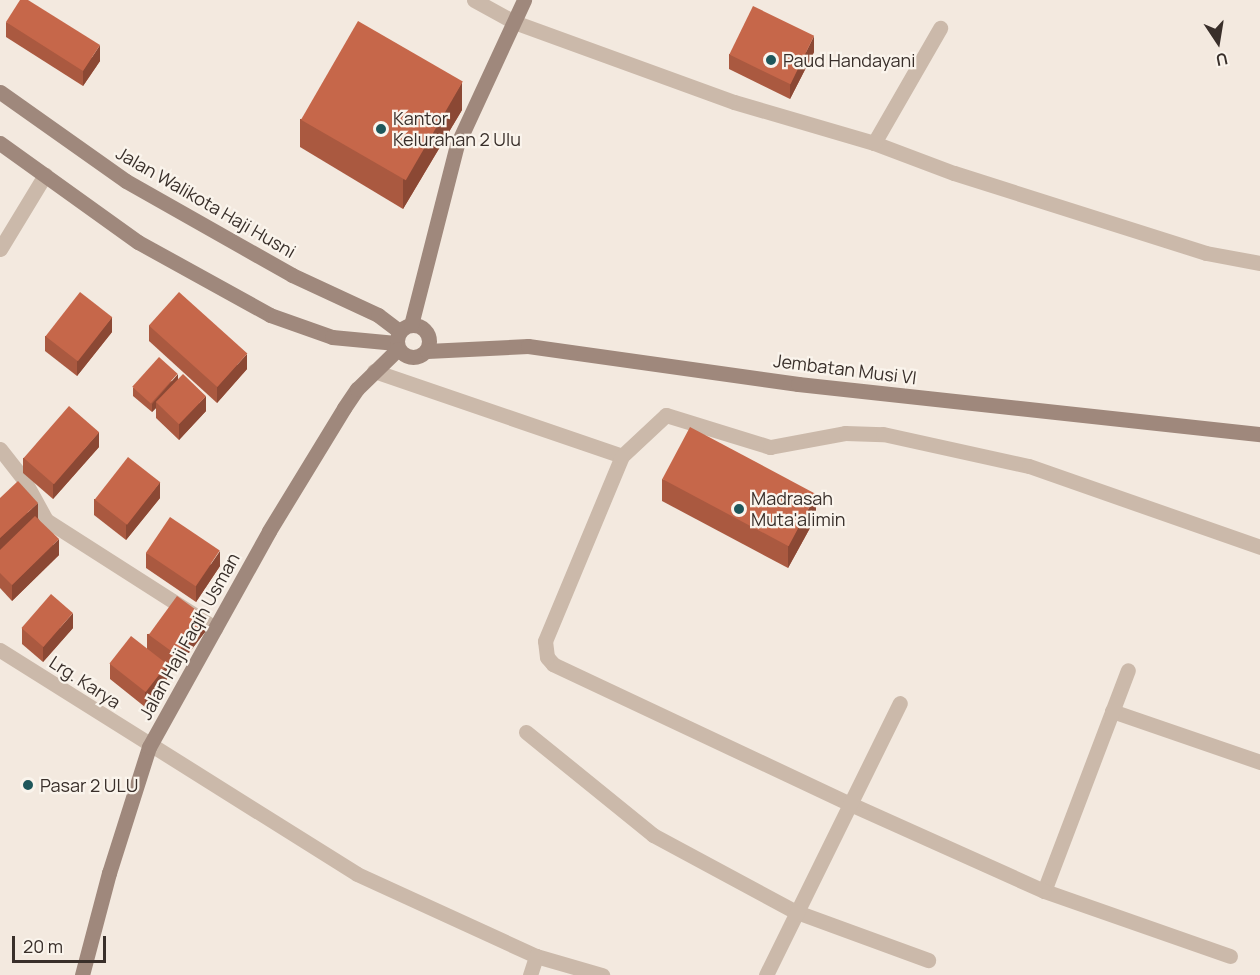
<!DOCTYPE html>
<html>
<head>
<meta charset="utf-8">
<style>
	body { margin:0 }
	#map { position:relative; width:1260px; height:975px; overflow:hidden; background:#f3e9df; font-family:Manrope,sans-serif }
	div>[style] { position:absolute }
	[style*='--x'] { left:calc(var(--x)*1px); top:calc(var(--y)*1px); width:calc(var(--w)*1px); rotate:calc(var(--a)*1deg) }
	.street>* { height:15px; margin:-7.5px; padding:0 7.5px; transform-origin:7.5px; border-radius:7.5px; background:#cbb9aa }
	.secondary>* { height:15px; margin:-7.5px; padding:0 7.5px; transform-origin:7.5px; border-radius:7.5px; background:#9f887c }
	.secondary>.ring { margin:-7.5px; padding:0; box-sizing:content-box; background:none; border:15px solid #9f887c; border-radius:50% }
	.wall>* { inset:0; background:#aa5940 }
	.shaded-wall>* { inset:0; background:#8b4834 }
	.building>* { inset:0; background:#c6674a; transform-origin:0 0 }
	.dots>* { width:16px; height:16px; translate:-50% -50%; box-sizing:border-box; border:3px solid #faf4ec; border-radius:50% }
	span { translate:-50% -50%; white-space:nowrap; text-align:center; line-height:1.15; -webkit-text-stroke:4.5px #faf4ec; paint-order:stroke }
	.poi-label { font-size:18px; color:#392f2a }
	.left { translate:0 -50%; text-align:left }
	.street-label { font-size:18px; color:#392f2a }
	.north { position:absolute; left:1188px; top:12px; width:60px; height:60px; -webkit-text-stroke:4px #faf4ec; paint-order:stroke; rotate:168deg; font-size:16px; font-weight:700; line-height:24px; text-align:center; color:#392f2a }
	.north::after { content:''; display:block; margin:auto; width:21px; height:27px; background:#392f2a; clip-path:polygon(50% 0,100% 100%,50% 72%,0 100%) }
	.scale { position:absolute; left:12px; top:936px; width:94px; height:27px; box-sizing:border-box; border:3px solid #392f2a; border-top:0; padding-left:8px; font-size:18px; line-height:21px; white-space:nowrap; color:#392f2a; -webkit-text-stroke:4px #faf4ec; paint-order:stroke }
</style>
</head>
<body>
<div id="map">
	<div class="street">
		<i style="--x:474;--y:0;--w:46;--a:28.8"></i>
		<i style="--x:514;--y:22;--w:234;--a:20"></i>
		<i style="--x:734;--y:102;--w:146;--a:16.3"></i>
		<i style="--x:874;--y:143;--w:85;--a:20.6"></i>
		<i style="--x:954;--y:173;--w:264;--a:17.6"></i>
		<i style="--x:1206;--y:253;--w:55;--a:10.5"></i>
		<i style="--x:874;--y:143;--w:133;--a:-60.1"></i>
		<i style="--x:0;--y:249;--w:87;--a:-58.7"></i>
		<i style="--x:374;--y:371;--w:262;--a:18.9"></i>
		<i style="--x:0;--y:449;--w:37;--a:52"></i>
		<i style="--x:23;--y:478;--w:48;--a:61.3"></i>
		<i style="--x:46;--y:520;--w:201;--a:32.6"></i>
		<i style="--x:0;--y:650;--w:421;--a:32.1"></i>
		<i style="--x:357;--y:874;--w:197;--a:24.6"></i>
		<i style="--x:536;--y:956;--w:69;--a:16.1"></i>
		<i style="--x:1112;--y:711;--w:157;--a:19"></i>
		<i style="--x:526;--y:732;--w:164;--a:39"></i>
		<i style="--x:653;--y:835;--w:160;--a:28.3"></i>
		<i style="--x:794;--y:911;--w:143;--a:20.1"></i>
		<i style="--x:1044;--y:891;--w:236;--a:-69.2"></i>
		<i style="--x:1230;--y:956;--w:197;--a:-160.7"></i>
		<i style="--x:1044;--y:891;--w:215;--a:-155.8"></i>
		<i style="--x:848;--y:803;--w:326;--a:-154.8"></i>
		<i style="--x:553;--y:664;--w:9;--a:-131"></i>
		<i style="--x:547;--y:657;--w:16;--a:-97"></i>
		<i style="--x:545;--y:641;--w:200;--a:-67.4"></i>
		<i style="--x:622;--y:456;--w:60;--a:-43"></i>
		<i style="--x:666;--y:415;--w:109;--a:17.1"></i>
		<i style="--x:770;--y:447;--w:76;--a:-10.6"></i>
		<i style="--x:845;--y:433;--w:38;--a:2"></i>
		<i style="--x:883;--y:434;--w:149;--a:12.4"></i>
		<i style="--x:1029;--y:466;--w:245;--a:19.3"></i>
		<i style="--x:530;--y:975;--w:20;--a:-72"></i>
		<i style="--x:766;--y:975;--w:303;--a:-63.8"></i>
	</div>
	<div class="secondary">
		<i style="--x:0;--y:92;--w:154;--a:35.2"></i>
		<i style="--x:126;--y:181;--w:191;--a:29.5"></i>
		<i style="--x:292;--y:275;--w:95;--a:24.9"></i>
		<i style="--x:378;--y:315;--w:26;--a:37"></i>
		<i style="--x:0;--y:143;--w:170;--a:35.7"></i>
		<i style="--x:138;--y:242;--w:151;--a:28.9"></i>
		<i style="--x:270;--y:315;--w:66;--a:19.5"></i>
		<i style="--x:332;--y:337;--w:64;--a:5.4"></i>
		<i class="ring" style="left:397px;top:325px;width:17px;height:17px"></i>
		<i style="--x:411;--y:325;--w:186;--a:-75.7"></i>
		<i style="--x:457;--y:145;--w:160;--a:-65.2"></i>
		<i style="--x:427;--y:351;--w:101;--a:-2.8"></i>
		<i style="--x:528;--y:346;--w:273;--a:8"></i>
		<i style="--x:798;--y:384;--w:465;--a:6.2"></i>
		<i style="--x:82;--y:975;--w:106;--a:-75.2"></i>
		<i style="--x:109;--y:873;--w:132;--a:-72.4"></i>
		<i style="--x:149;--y:747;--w:247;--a:-60.9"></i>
		<i style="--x:269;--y:531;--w:144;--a:-58.6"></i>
		<i style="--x:344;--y:408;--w:23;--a:-56"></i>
		<i style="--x:357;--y:389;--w:57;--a:-44.3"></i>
	</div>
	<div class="wall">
		<i style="clip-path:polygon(6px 22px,100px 61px,83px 86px,6px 37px)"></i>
		<i style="clip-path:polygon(814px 52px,790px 99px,729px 69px,729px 54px)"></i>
		<i style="clip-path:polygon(462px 110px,403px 209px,300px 147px,300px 119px)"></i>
		<i style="clip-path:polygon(149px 325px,247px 369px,217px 403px,149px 341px)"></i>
		<i style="clip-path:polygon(112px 332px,77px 376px,45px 351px,45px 336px)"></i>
		<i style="clip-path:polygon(178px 380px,206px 411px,179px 440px,156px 418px,156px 408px,152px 412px,133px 396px,133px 388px)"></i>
		<i style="clip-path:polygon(99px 447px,53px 499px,23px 473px,23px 458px)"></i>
		<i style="clip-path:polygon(662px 479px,816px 517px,788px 568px,662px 501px)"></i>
		<i style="clip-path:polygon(0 498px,38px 518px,59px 555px,12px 601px,0 588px)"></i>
		<i style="clip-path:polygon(160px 498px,126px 540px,94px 515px,94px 499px)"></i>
		<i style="clip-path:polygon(146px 553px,220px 566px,196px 602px,146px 568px)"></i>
		<i style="clip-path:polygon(22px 628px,73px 628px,43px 662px,22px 644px)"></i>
		<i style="clip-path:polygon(205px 632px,175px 671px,167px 664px,167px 679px,145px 707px,110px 679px,110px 664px,147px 649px,147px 634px)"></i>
	</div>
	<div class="shaded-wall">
		<i style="clip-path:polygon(814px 36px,814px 52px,790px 99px,790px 84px)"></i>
		<i style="clip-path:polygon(100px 45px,100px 61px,83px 86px,83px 71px)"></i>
		<i style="clip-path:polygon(462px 82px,462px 110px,403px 209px,403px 180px)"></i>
		<i style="clip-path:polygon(112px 317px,112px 332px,77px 376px,77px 360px)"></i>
		<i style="clip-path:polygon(247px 354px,247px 369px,217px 403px,217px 387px)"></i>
		<i style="clip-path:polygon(178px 374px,178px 382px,156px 402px,156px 408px,152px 412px,152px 404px)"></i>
		<i style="clip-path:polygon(206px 396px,206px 411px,179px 440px,179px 424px)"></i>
		<i style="clip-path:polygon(99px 432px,99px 447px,53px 499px,53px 484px)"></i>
		<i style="clip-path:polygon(160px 482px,160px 498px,126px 540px,126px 525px)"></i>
		<i style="clip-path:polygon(816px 495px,816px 517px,788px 568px,788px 546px)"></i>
		<i style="clip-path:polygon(38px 503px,38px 518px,0 553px,0 538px)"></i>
		<i style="clip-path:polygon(59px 539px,59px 555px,12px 601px,12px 585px)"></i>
		<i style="clip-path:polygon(220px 551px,220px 566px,196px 602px,196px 586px)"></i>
		<i style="clip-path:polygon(73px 613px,73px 628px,43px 662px,43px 647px)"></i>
		<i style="clip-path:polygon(205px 616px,205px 632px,175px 671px,175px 655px)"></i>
		<i style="clip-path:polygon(167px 664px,167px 679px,145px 707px,145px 692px)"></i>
	</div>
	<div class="building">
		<i style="clip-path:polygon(20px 0,28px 0,100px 45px,83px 71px,6px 22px)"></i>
		<i style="left:753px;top:6px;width:68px;height:54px;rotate:26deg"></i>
		<i style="left:358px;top:21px;width:121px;height:114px;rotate:30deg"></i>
		<i style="left:80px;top:292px;width:41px;height:56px;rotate:38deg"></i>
		<i style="left:179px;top:292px;width:92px;height:45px;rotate:42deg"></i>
		<i style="left:159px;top:357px;width:25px;height:40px;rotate:42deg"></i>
		<i style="left:183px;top:374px;width:32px;height:39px;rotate:44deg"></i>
		<i style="left:69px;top:406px;width:40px;height:69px;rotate:41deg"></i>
		<i style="left:690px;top:427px;width:143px;height:59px;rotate:28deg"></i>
		<i style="left:128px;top:457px;width:41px;height:54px;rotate:38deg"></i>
		<i style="clip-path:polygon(18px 481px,38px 503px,0 538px,0 498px)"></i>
		<i style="clip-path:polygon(35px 516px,59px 539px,12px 585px,0 573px,0 550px)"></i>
		<i style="left:170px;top:517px;width:60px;height:43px;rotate:34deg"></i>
		<i style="left:51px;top:594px;width:29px;height:45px;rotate:41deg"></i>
		<i style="left:177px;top:596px;width:34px;height:48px;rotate:36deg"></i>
		<i style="left:131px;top:636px;width:46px;height:35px;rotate:38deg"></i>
	</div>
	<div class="dots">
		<i style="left:771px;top:60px;background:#1f575b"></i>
		<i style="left:381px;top:129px;background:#1f575b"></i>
		<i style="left:739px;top:509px;background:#1f575b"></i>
		<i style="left:28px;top:785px;background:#1f575b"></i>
	</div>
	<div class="poi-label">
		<span class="left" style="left:783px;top:60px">Paud Handayani</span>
		<span class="left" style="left:393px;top:129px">Kantor<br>Kelurahan 2 Ulu</span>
		<span class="left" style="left:751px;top:509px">Madrasah<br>Muta'alimin</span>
		<span class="left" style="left:40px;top:785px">Pasar 2 ULU</span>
	</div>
	<div class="street-label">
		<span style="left:206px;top:202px;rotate:30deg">Jalan Walikota Haji Husni</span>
		<span style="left:845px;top:369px;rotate:7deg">Jembatan Musi VI</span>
		<span style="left:189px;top:636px;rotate:-61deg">Jalan Haji Faqih Usman</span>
		<span style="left:85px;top:682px;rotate:33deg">Lrg. Karya</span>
	</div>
	<div class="north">U</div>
	<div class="scale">20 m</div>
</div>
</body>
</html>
